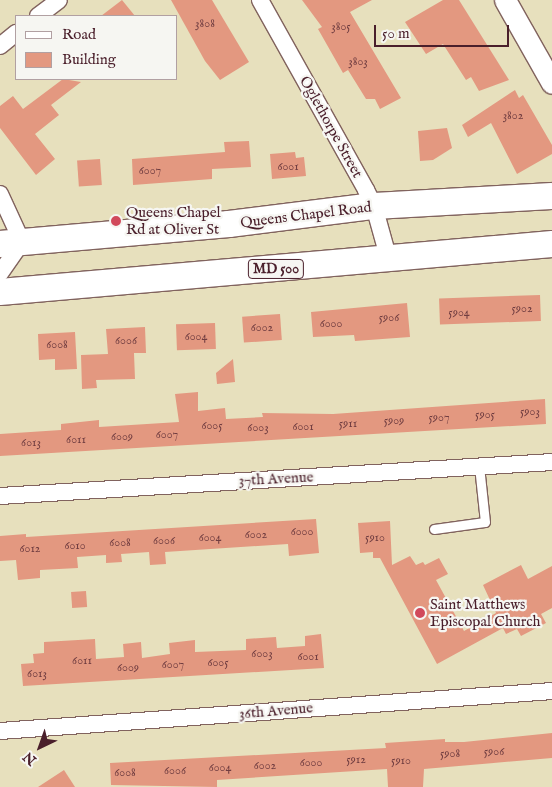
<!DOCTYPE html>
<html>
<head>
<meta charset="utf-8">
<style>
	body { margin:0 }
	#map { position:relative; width:552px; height:787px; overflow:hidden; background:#e7e0bd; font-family:"IM FELL English",serif }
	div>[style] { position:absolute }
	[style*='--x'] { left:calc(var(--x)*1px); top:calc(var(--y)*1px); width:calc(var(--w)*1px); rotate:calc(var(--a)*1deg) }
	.building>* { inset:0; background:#e39880; transform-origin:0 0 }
	.roads { filter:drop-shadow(1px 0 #81635e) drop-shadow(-1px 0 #81635e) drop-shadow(0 1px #81635e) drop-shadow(0 -1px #81635e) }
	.service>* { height:9px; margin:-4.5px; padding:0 4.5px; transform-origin:4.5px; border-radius:4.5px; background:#fff }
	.minor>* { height:16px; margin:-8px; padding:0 8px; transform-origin:8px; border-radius:8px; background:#fff }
	.tertiary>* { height:21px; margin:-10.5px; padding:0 10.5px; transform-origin:10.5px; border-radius:10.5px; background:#fff }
	.primary>* { height:26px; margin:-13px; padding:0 13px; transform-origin:13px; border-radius:13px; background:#fff }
	.dots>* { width:14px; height:14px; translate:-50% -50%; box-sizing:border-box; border:2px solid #f6f6f2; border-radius:50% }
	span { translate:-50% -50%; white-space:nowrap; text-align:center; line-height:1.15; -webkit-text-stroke:4.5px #f6f6f2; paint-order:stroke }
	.number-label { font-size:12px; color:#703d40 }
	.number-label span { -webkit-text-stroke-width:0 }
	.shield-label span { padding:1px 4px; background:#f6f6f2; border:1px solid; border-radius:4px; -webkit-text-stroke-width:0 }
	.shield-label { font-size:14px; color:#4a1f2b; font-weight:700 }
	.street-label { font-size:15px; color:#4a1f2b }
	.poi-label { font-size:15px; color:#4a1f2b }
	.left { translate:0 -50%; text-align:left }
	.legend { position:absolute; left:15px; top:15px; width:162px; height:65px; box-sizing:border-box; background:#f6f6f2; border:1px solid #b1a0a2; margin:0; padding:6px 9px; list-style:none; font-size:15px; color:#4a1f2b }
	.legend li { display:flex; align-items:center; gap:10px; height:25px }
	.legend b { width:25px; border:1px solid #b1a0a2 }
	.north { position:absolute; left:15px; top:722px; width:50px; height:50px; -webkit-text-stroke:4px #f6f6f2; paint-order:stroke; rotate:222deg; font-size:14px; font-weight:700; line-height:20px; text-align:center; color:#4a1f2b }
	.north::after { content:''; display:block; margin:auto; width:18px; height:22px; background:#4a1f2b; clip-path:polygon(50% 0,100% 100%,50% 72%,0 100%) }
	.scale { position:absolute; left:374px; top:25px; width:135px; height:22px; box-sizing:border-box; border:2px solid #4a1f2b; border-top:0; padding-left:6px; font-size:15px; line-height:18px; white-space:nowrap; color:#4a1f2b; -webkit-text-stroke:4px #f6f6f2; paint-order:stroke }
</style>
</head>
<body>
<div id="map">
	<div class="building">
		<i style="clip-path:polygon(122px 0,135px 16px,101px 16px)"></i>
		<i style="clip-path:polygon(171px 0,212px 0,249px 62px,220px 80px,205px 61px)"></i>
		<i style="clip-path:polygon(302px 0,372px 0,350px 12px,401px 98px,380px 109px,375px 99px,366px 99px,348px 70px,343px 73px,318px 29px,322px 27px)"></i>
		<i style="clip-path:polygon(443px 0,459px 0,509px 80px,479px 91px,471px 77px,466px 80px,443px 44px,426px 54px,405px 22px)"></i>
		<i style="clip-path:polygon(63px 79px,81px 82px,51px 105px,59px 115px,35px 134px,55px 159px,36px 175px,0 128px,0 106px,13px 96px,23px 109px)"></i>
		<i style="clip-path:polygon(515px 90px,519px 98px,523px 95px,552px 145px,552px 154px,517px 174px,491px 123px,468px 137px,462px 125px)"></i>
		<i style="clip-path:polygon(447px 128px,452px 148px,433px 160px,420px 161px,418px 131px)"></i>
		<i style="clip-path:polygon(249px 141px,251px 167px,212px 169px,212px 179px,133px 185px,132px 159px,225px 152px,224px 142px)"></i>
		<i style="clip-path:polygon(295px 152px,296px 158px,304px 157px,306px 176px,272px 179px,270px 154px)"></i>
		<i style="left:100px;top:159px;width:26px;height:23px;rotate:86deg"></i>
		<i style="left:540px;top:295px;width:26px;height:101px;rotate:88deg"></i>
		<i style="clip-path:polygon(407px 303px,410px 337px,355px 341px,354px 335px,313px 337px,311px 312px)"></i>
		<i style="left:280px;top:314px;width:26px;height:38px;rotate:86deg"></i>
		<i style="left:215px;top:323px;width:26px;height:39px;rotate:88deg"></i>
		<i style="clip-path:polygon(145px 327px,146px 353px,134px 353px,135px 379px,96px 380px,97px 388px,82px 389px,81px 355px,108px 354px,106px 329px)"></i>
		<i style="clip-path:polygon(75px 332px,77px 369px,55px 370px,55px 359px,39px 360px,38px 334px)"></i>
		<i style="clip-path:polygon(233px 359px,235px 382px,217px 384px,216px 373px)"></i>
		<i style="clip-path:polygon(198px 392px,198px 411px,225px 408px,226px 419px,263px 417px,262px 413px,333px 414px,545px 399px,546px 424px,0 456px,0 434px,61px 430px,61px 424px,99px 420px,99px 427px,179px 422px,175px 394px)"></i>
		<i style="clip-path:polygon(316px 519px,319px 553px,289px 556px,288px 544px,165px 552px,166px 564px,150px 565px,149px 552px,121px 554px,122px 562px,106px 563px,106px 555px,77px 557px,78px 568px,40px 570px,40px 578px,18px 580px,16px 560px,0 561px,0 536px,26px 534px,26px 537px)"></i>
		<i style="clip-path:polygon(390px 521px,392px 565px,410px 556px,416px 565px,423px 562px,425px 565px,439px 558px,448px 574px,436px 580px,464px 631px,496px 613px,483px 585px,521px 565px,528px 579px,552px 566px,552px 608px,541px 614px,546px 623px,521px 636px,517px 629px,506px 634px,503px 628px,437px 664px,380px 558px,373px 558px,373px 552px,360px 553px,358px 523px)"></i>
		<i style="left:86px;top:591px;width:16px;height:15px;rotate:86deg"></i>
		<i style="clip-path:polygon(321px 634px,324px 668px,23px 686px,21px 664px,34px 663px,33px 654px,44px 653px,44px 642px,95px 639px,96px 659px,124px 657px,123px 644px,141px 642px,142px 658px,170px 654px,169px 643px,195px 640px,195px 652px,246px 650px,246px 639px,276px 637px,277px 648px,305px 646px,305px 636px)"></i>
		<i style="clip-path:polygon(552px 733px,552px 758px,424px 769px,423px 787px,388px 787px,387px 769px,217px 780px,217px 787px,111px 785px,110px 763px,386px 748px,385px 743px,445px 739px,445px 742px,464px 742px)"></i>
		<i style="clip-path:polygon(64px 770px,75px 787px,38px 787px)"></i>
	</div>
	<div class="roads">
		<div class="service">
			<i style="--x:434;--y:529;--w:51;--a:-7.8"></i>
			<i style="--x:485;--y:522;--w:56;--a:-96.1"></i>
		</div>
		<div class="minor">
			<i style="--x:260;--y:0;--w:218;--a:60.8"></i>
			<i style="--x:366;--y:190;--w:18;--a:63"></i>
			<i style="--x:374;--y:206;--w:56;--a:74.5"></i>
			<i style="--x:38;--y:16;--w:26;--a:-37"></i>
			<i style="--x:0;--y:46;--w:21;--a:-39"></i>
			<i style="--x:0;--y:194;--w:53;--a:65.4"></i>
			<i style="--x:22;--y:242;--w:38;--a:125"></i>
			<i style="--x:0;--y:496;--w:553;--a:-3.52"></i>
			<i style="--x:0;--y:731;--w:553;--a:-4.14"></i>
		</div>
		<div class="tertiary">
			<i style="--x:505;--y:0;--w:95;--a:60.5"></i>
		</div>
		<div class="primary">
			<i style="--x:0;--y:244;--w:230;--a:-5"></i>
			<i style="--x:229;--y:224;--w:146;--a:-7.1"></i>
			<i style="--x:374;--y:206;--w:178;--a:-3.2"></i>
			<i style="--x:0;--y:292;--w:554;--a:-4.97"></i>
		</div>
	</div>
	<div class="dots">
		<i style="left:116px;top:221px;background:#d1495b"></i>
		<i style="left:420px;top:613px;background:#d1495b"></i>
	</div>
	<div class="number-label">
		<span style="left:205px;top:24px">3808</span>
		<span style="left:341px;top:27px">3805</span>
		<span style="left:358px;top:62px">3803</span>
		<span style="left:513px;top:116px">3802</span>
		<span style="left:288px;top:167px">6001</span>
		<span style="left:150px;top:171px">6007</span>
		<span style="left:522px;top:309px">5902</span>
		<span style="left:459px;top:313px">5904</span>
		<span style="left:389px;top:318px">5906</span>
		<span style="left:331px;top:324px">6000</span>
		<span style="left:262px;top:328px">6002</span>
		<span style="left:196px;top:337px">6004</span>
		<span style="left:126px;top:341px">6006</span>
		<span style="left:57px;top:345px">6008</span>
		<span style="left:530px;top:412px">5903</span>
		<span style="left:485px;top:415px">5905</span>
		<span style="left:439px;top:418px">5907</span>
		<span style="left:394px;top:421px">5909</span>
		<span style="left:348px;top:424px">5911</span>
		<span style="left:212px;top:426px">6005</span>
		<span style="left:303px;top:427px">6001</span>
		<span style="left:258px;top:428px">6003</span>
		<span style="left:167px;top:435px">6007</span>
		<span style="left:122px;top:437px">6009</span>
		<span style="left:76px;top:440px">6011</span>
		<span style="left:31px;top:443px">6013</span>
		<span style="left:302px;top:532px">6000</span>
		<span style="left:256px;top:535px">6002</span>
		<span style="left:210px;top:538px">6004</span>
		<span style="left:375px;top:538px">5910</span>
		<span style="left:164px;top:541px">6006</span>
		<span style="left:120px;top:543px">6008</span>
		<span style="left:75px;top:546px">6010</span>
		<span style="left:30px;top:549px">6012</span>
		<span style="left:262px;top:654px">6003</span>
		<span style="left:308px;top:657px">6001</span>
		<span style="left:82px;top:661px">6011</span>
		<span style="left:218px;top:663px">6005</span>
		<span style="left:173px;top:665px">6007</span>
		<span style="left:128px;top:668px">6009</span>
		<span style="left:37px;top:674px">6013</span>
		<span style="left:494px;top:752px">5906</span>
		<span style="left:450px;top:754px">5908</span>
		<span style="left:356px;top:760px">5912</span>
		<span style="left:401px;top:761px">5910</span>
		<span style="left:311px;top:763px">6000</span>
		<span style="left:265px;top:766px">6002</span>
		<span style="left:220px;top:768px">6004</span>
		<span style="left:175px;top:771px">6006</span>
		<span style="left:125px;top:773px">6008</span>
	</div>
	<div class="shield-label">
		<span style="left:276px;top:269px">MD 500</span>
	</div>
	<div class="street-label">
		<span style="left:331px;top:127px;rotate:61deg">Oglethorpe Street</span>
		<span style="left:306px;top:215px;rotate:-7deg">Queens Chapel Road</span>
		<span style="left:276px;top:479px;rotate:-3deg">37th Avenue</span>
		<span style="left:276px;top:711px;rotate:-5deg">36th Avenue</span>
	</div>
	<div class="poi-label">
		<span class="left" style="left:126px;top:221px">Queens Chapel<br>Rd at Oliver St</span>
		<span class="left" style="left:430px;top:613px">Saint Matthews<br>Episcopal Church</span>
	</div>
	<ul class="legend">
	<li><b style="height:6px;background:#fff"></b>Road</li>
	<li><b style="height:14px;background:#e39880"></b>Building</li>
	</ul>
	<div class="north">N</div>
	<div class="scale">50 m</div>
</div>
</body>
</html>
